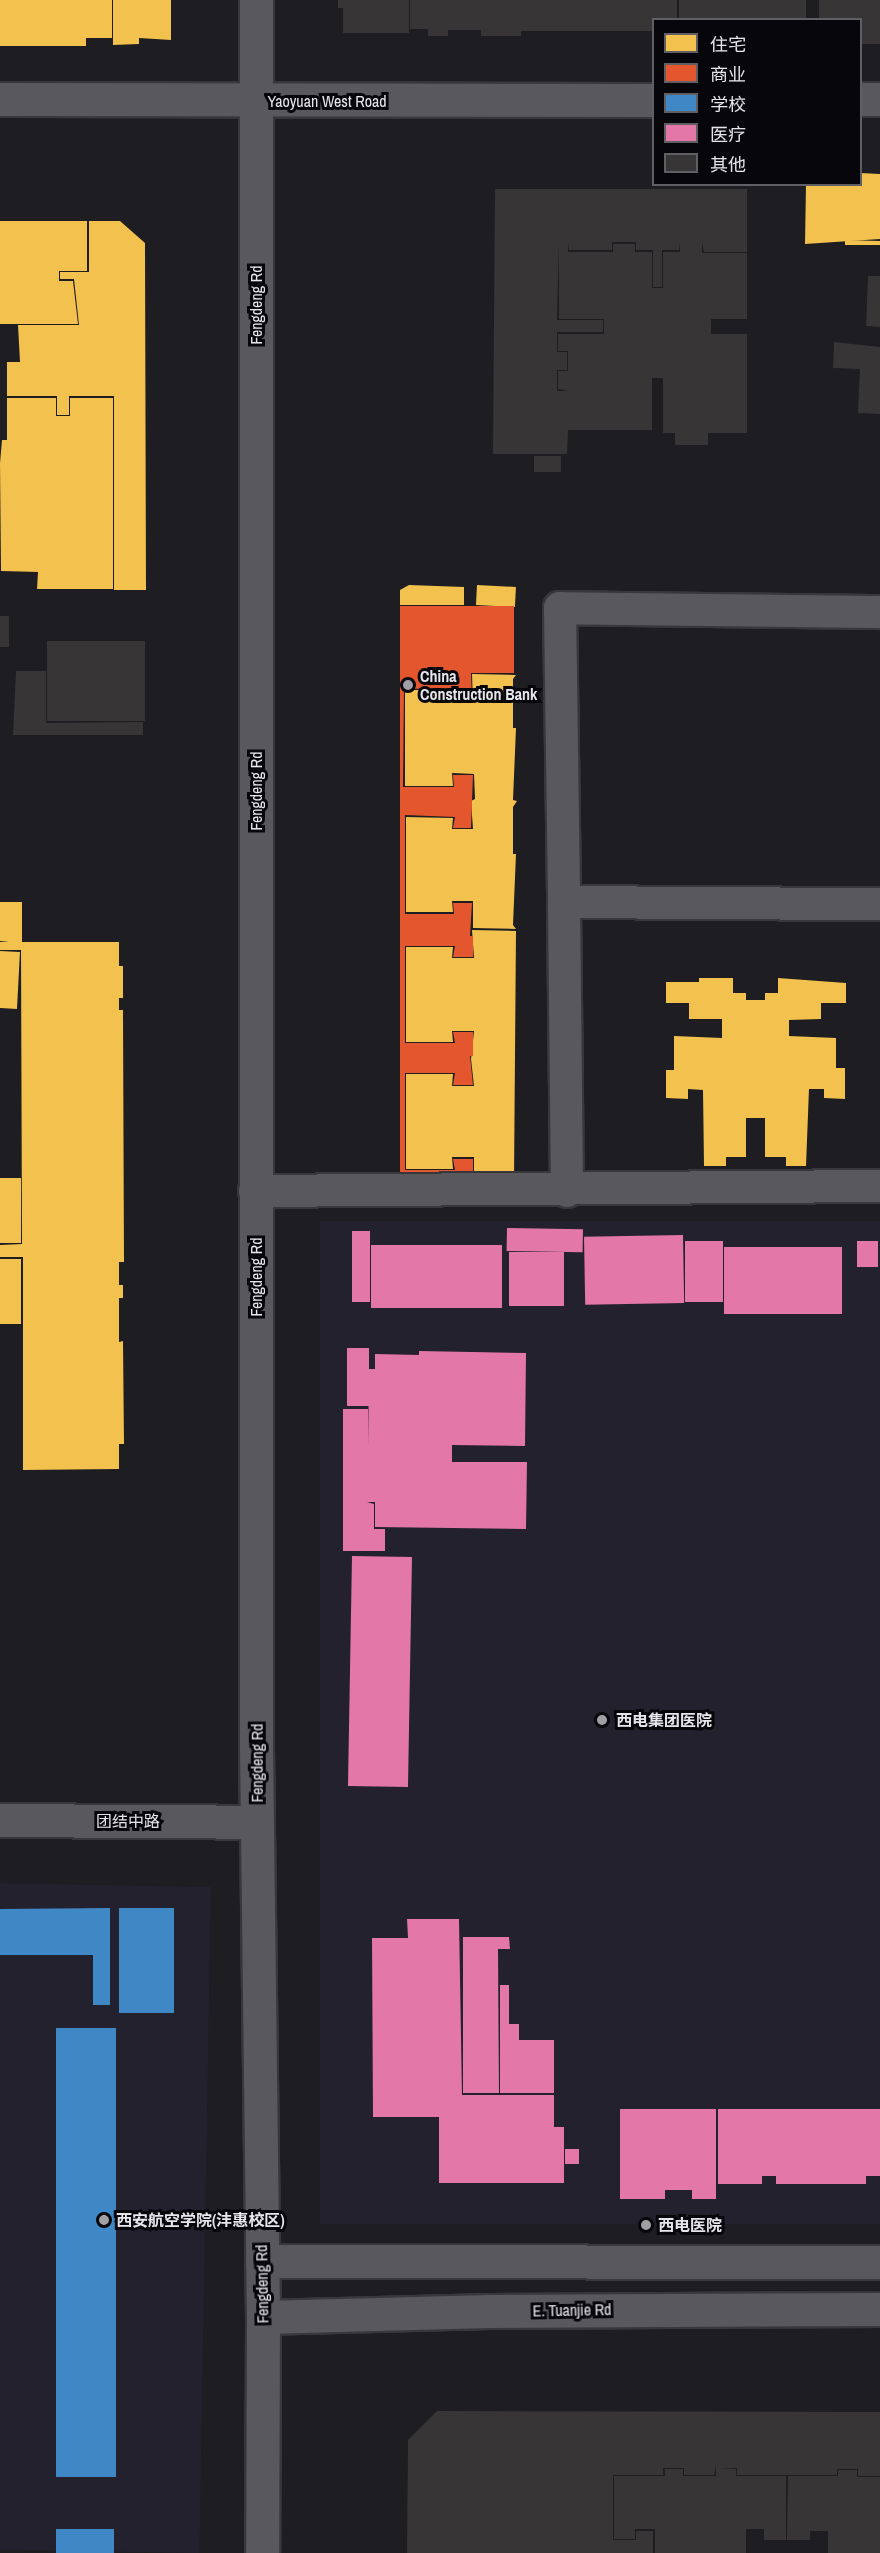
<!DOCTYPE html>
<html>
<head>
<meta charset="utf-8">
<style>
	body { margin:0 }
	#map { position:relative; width:880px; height:2553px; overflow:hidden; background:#1d1d22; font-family:"Archivo Narrow","Noto Sans SC",sans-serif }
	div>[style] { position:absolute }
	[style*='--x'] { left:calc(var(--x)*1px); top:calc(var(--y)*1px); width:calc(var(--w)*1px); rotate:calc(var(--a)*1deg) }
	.built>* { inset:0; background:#24212f; transform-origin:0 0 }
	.homes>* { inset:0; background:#f2c14e; transform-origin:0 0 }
	.shops>* { inset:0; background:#e4572e }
	.schools>* { inset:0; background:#3f88c5; transform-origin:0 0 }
	.health>* { inset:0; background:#e377a8; transform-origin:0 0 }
	.building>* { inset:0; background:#373536; transform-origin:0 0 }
	.roads { filter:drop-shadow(2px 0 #38373c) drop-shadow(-2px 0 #38373c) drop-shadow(0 2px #38373c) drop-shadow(0 -2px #38373c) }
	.minor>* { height:32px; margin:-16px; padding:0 16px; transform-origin:16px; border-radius:16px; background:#59595d }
	.tertiary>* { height:33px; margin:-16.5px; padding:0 16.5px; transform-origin:16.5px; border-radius:16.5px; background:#59595d }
	.dots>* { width:16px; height:16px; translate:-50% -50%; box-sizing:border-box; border:3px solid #07060a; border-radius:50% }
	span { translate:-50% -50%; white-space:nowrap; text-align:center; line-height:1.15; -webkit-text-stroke:6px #07060a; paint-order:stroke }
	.street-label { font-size:16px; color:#e6e5ec }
	.poi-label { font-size:16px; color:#e6e5ec; font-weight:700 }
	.left { translate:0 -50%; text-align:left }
	.legend { position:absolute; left:652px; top:18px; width:210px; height:168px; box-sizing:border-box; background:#07060a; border:2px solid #605f64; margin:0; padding:8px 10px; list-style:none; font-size:18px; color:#e6e5ec }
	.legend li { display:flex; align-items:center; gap:12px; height:30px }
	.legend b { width:30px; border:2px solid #605f64 }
</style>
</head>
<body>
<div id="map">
	<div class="built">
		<i style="left:880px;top:1221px;width:1003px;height:560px;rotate:90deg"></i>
		<i style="left:211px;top:1887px;width:666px;height:211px;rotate:91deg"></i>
	</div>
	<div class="homes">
		<i style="clip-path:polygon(0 0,112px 0,112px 38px,86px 38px,86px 46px,0 46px)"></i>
		<i style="clip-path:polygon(113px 0,171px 0,171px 40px,139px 38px,139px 44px,113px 45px)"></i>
		<i style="clip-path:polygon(860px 173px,880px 174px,880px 239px,805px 244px,806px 184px,860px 184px)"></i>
		<i style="clip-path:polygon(0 221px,87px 221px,87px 271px,59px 271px,59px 281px,73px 281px,78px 324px,0 324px)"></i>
		<i style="clip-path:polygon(89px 221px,120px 221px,145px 243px,146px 590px,114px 590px,114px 396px,69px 396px,69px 415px,57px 415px,57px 396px,7px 396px,7px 362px,20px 362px,18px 325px,79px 325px,74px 279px,60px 279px,60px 272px,89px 272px)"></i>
		<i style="clip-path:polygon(845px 240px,880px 241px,880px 245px,845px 245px)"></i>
		<i style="clip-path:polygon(7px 398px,56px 398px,56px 416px,70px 416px,70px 398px,113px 398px,113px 589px,37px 589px,38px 572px,1px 571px,0 463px,2px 440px,7px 440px)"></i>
		<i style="clip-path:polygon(409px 585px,464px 587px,464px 605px,400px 605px,400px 590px)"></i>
		<i style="left:477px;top:585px;width:39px;height:20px;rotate:3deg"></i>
		<i style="clip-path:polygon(472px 674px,516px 675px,513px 679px,513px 728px,516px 728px,513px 800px,517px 801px,513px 807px,513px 854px,516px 854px,513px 925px,516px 929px,473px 928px,473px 901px,452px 901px,453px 912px,406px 912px,406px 817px,453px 818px,452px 829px,473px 829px,471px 801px,475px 799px,474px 774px,452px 773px,453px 786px,405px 786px,405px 690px,453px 690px,452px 703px,473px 703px)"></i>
		<i style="clip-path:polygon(0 902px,22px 902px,22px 942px,119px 942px,119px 966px,123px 966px,123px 998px,119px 998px,119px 1010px,123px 1010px,124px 1262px,119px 1262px,119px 1285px,123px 1285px,123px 1298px,119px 1298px,119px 1342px,123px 1341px,124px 1444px,119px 1444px,119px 1469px,23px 1470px,23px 1257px,0 1257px,0 1245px,22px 1244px,21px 950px,0 950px,0 942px,9px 942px,0 941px)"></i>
		<i style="clip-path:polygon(472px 930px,516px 931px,514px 1181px,474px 1181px,474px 1157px,452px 1157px,453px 1169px,406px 1169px,406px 1074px,453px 1074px,452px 1086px,474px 1086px,471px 1059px,474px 1031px,452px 1031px,453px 1042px,406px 1042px,406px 947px,453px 947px,452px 958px,474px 958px)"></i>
		<i style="left:0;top:951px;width:20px;height:57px;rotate:3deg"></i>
		<i style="clip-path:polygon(699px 978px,733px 978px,733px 993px,746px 993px,746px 1000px,765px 1000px,765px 993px,778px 993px,778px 978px,846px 983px,846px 1003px,821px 1003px,821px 1019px,789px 1020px,789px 1036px,836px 1038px,836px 1068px,845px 1068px,845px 1099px,824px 1098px,824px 1089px,809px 1089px,806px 1166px,786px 1166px,786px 1157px,765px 1157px,765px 1118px,746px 1118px,746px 1157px,726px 1157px,726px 1166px,704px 1166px,703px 1090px,688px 1089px,688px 1099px,666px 1098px,666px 1070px,674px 1070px,674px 1036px,722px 1038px,722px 1019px,689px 1019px,689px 1003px,666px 1003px,666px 982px,699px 982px)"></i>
		<i style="left:0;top:1178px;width:21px;height:65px"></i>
		<i style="left:0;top:1259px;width:21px;height:65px"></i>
	</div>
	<div class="shops">
		<i style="clip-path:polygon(400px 606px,514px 606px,514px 673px,471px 673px,472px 701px,453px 701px,455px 688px,404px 689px,403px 787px,454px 787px,453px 775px,473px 775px,471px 828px,453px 828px,455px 817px,405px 815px,405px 914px,454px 914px,453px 903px,472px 903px,470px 936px,473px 936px,473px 957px,453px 957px,455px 946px,405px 946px,405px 1043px,455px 1043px,453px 1032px,473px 1032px,473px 1056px,470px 1056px,473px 1085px,453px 1085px,455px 1073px,405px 1073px,405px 1170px,455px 1170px,453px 1159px,473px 1159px,473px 1180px,400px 1185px)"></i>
	</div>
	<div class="schools">
		<i style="clip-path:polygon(110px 1908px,110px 2005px,93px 2005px,93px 1955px,0 1955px,0 1909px)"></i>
		<i style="left:119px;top:1908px;width:55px;height:105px"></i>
		<i style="left:56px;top:2028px;width:60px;height:449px"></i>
		<i style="left:56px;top:2529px;width:58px;height:24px"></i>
	</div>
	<div class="health">
		<i style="left:507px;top:1228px;width:76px;height:23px;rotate:1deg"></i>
		<i style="left:352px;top:1231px;width:18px;height:71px"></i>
		<i style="left:683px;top:1235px;width:68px;height:99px;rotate:89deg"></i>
		<i style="left:685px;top:1241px;width:38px;height:61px"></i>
		<i style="left:857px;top:1241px;width:21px;height:26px"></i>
		<i style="left:502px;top:1245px;width:63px;height:131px;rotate:90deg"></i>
		<i style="left:842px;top:1247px;width:67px;height:118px;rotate:90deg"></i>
		<i style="left:509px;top:1252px;width:55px;height:54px"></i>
		<i style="left:347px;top:1348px;width:22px;height:58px"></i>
		<i style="clip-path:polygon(419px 1351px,526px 1353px,525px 1446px,452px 1445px,452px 1462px,527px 1462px,526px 1529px,375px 1527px,375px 1502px,367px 1502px,374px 1504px,374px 1529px,385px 1529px,385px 1551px,343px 1551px,343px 1409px,368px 1409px,368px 1446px,369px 1369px,375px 1369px,375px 1354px,419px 1355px)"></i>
		<i style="left:352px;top:1556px;width:60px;height:230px;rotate:1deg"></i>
		<i style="clip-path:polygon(407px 1919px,459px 1919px,462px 2095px,554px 2095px,554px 2127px,564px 2127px,564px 2183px,439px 2183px,439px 2117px,373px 2117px,372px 1938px,408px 1938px)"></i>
		<i style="clip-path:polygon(463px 1937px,509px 1937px,510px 1949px,498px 1949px,499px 2093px,463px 2093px)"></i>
		<i style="clip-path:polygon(500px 1985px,509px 1985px,509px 2024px,519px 2024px,519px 2040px,554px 2040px,554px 2093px,500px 2093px)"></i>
		<i style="clip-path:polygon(620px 2109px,716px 2109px,716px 2199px,692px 2199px,692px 2190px,665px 2190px,665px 2199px,620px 2199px)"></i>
		<i style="clip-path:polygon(718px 2109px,880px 2109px,880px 2176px,866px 2176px,866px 2184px,776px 2184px,776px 2176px,762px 2176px,762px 2184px,718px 2184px)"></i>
		<i style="left:565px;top:2149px;width:14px;height:15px"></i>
	</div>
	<div class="building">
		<i style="clip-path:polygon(338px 0,409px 0,409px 33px,343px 33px,343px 8px,338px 8px)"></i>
		<i style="clip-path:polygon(410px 0,677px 0,677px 20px,654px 20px,654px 31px,521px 31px,521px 36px,481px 36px,481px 30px,448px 30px,448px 36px,428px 36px,428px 29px,410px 29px)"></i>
		<i style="left:679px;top:0;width:127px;height:20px"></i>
		<i style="clip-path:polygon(819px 0,880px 0,880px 44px,860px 44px,860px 20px,819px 20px)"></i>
		<i style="clip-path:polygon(evenodd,495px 189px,747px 189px,747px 252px,704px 252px,702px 243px,702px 253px,747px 253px,747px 319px,711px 319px,711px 334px,747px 334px,747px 433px,708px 433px,708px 445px,675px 445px,675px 433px,663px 433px,663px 378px,652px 378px,652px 430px,568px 430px,567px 454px,493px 454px,495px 189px,612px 242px,636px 242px,636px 250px,653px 250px,653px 287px,662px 287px,662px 250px,679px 250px,680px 243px,680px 252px,663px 252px,663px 288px,652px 288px,652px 252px,635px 252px,635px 244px,613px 244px,613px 252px,568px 252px,568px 243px,569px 250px,612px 250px,612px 242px,495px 189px,559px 243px,559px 319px,604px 319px,604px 334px,558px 334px,558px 351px,568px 351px,568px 371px,558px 371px,558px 389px,568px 391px,557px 391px,557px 370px,567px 370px,567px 352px,557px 352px,557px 332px,603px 332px,603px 320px,557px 320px,559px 243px)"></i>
		<i style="clip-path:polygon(868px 276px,880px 276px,880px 327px,866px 326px)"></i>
		<i style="clip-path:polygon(834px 342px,880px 347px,880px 414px,858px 413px,860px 369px,833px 368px)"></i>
		<i style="left:534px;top:456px;width:27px;height:16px"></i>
		<i style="left:0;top:616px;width:9px;height:31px"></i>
		<i style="left:47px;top:641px;width:98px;height:80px"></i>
		<i style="clip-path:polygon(16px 671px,46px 671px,46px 723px,143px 722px,143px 735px,13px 735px)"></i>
		<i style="clip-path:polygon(437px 2411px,880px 2412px,880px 2476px,858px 2476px,858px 2469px,837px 2469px,837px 2475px,737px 2475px,737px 2468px,719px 2469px,736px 2469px,736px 2476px,786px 2476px,786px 2540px,764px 2540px,764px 2529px,746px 2529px,746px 2553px,655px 2553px,655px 2529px,635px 2529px,635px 2539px,614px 2539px,614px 2476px,665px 2476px,665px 2469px,683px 2469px,683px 2476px,716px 2476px,716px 2465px,714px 2475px,684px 2475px,684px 2468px,663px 2468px,663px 2475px,613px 2475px,613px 2540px,636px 2540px,636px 2531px,653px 2531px,653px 2553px,407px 2553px,408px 2440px)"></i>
		<i style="clip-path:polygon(838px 2470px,857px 2470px,857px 2477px,880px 2477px,880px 2553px,828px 2553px,828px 2531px,810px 2531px,810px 2540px,787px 2540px,788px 2476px,838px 2476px)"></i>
	</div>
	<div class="roads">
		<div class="minor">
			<i style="--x:880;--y:612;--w:320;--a:-179.3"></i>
			<i style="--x:560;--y:608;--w:294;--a:89.2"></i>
			<i style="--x:564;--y:902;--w:316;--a:0.4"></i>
			<i style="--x:564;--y:902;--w:289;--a:89.4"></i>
			<i style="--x:255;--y:1191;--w:625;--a:-0.46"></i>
		</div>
		<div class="tertiary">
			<i style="--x:256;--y:0;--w:1746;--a:90"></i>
			<i style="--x:256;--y:1746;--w:571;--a:89.3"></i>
			<i style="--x:263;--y:2317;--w:236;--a:90.2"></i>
			<i style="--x:0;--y:99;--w:654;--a:0.09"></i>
			<i style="--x:860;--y:99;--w:20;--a:0"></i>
			<i style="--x:0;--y:1820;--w:257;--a:0.4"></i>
			<i style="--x:262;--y:2261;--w:618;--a:0.09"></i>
			<i style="--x:263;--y:2317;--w:226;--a:-1.5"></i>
			<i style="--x:489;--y:2311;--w:391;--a:-0.3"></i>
		</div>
	</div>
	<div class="dots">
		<i style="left:408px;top:685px;background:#a09fa5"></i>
		<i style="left:602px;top:1720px;background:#a09fa5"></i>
		<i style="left:104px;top:2220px;background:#a09fa5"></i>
		<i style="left:646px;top:2225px;background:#a09fa5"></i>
	</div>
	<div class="street-label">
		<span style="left:327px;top:101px">Yaoyuan West Road</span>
		<span style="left:256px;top:305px;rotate:-90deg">Fengdeng Rd</span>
		<span style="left:256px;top:791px;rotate:-90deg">Fengdeng Rd</span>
		<span style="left:256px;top:1277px;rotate:-90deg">Fengdeng Rd</span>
		<span style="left:257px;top:1763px;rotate:-90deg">Fengdeng Rd</span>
		<span style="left:128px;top:1821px">团结中路</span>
		<span style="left:262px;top:2284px;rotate:-91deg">Fengdeng Rd</span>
		<span style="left:572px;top:2310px;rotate:-1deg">E. Tuanjie Rd</span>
	</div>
	<div class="poi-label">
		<span class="left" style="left:420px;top:685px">China<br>Construction Bank</span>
		<span class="left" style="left:616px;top:1720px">西电集团医院</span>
		<span class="left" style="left:116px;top:2220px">西安航空学院(沣惠校区)</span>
		<span class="left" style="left:658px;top:2225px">西电医院</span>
	</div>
	<ul class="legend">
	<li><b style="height:16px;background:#f2c14e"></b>住宅</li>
	<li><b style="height:16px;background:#e4572e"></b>商业</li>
	<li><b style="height:16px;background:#3f88c5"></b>学校</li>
	<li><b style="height:16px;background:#e377a8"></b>医疗</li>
	<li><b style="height:16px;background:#373536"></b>其他</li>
	</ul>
</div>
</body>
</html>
